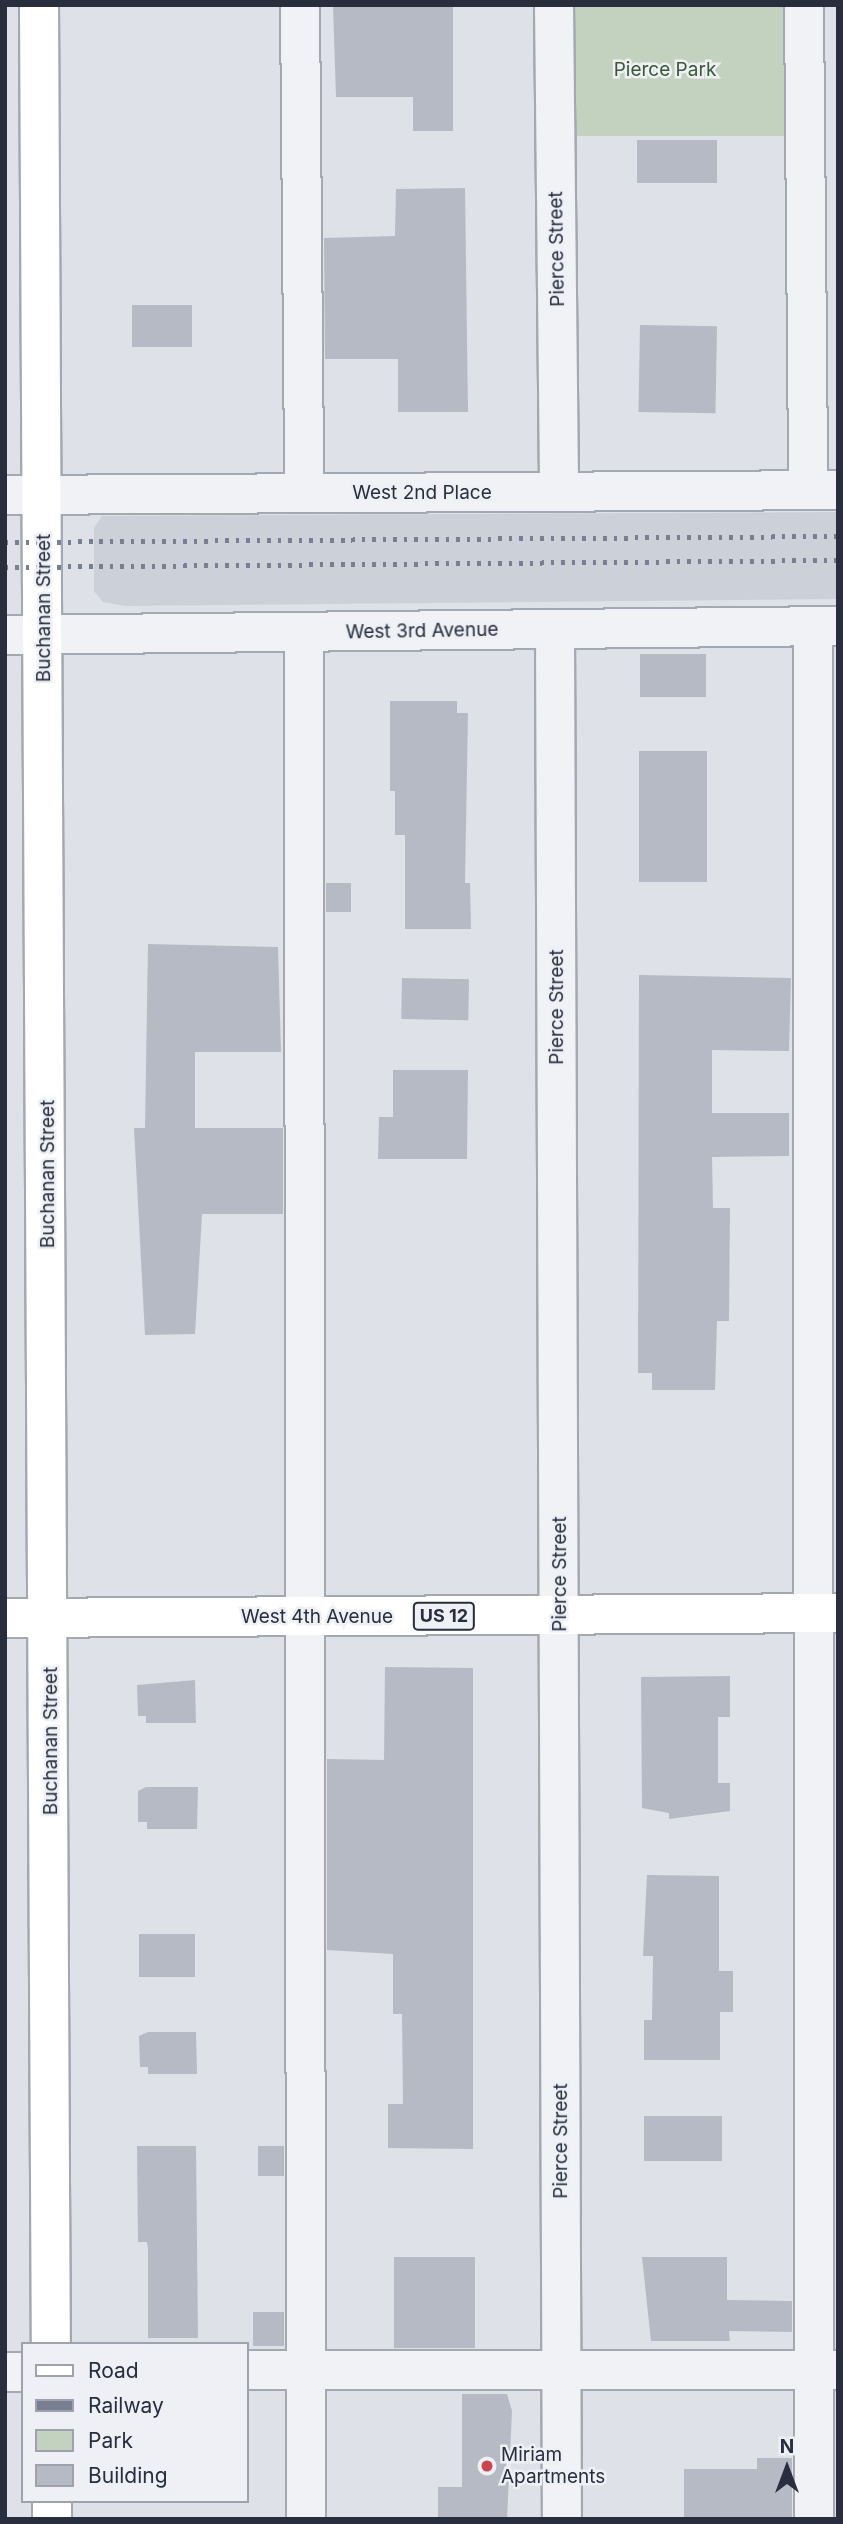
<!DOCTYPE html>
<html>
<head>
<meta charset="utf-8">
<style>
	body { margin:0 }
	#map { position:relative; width:843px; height:2524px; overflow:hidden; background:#dee1e7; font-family:Inter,sans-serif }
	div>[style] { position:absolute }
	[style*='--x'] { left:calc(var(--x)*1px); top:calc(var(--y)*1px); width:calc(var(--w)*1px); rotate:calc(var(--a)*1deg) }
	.built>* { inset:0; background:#ccd0d9 }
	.green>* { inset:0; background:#c3d1bf; transform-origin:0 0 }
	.building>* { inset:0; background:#b6bac4; transform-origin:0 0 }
	.roads { filter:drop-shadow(2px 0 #a4a8b1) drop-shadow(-2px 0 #a4a8b1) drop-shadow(0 2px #a4a8b1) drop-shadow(0 -2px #a4a8b1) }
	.minor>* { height:38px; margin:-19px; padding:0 19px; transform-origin:19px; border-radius:19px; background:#f1f2f6 }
	.major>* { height:38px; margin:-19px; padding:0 19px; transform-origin:19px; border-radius:19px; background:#fff }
	.rail>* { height:5px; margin-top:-2.5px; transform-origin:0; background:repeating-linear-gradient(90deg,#787f91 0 3.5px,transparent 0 10.5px) }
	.dots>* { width:19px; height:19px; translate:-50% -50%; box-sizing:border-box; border:4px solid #eef0f5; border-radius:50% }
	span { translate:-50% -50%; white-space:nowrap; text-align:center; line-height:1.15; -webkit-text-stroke:5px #eef0f5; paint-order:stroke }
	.shield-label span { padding:2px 5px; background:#eef0f5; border:2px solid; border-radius:5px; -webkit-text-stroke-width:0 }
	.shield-label { font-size:18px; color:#282e3e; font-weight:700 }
	.park-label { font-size:19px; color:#395935 }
	.street-label { font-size:19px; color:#282e3e }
	.poi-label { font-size:19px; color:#282e3e }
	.left { translate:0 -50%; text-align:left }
	.frame { position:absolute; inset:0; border:7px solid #282e3e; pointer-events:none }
	.legend { position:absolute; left:21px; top:2342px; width:228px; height:161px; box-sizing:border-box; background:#eef0f5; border:2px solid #9fa2ac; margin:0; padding:9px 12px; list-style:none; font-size:21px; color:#282e3e }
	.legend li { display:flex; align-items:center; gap:14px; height:35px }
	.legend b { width:35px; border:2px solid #9fa2ac }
	.north { position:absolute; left:752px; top:2433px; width:70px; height:70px; -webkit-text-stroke:5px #eef0f5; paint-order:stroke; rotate:0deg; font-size:19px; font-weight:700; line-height:28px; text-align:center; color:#282e3e }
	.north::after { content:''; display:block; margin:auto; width:24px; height:32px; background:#282e3e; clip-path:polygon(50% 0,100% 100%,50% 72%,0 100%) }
</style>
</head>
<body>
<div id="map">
	<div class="built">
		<i style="clip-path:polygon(838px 512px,838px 599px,125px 606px,103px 602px,94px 591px,94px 528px,102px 516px)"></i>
	</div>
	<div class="green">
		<i style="left:570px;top:5px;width:226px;height:131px"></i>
	</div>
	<div class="building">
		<i style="clip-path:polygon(333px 5px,453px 7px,453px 131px,413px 131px,413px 97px,336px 97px)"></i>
		<i style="left:637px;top:140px;width:80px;height:43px"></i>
		<i style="clip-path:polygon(465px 188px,468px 412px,398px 412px,398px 359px,325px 359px,324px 238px,395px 236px,396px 189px)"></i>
		<i style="left:132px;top:305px;width:60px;height:42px"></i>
		<i style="left:640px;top:325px;width:77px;height:87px;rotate:1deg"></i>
		<i style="left:640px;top:654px;width:66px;height:43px"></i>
		<i style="clip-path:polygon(390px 701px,457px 701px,457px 713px,468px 713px,465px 883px,470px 883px,471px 929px,405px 929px,405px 835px,395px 835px,395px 791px,390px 791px)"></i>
		<i style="left:639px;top:751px;width:68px;height:131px"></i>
		<i style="left:326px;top:883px;width:25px;height:29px"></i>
		<i style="clip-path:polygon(148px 944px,278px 947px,281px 1052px,195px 1052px,195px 1128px,283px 1128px,283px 1214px,202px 1214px,195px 1334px,145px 1335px,134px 1128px,145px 1128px)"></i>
		<i style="clip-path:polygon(639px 975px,791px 978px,789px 1051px,712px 1050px,712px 1113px,789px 1113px,789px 1156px,712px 1157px,713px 1208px,730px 1208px,729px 1321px,717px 1321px,715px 1390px,652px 1390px,652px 1373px,638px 1373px)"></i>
		<i style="left:402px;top:978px;width:67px;height:41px;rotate:1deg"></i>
		<i style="clip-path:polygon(393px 1070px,468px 1070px,467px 1159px,378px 1159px,379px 1117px,393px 1117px)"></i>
		<i style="clip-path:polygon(385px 1667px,473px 1668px,473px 2149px,388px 2148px,388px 2104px,403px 2104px,402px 2014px,393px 2014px,393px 1954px,327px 1950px,327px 1759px,384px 1760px)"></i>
		<i style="clip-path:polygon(730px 1676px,730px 1717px,718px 1717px,718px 1783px,730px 1783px,730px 1811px,669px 1819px,669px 1813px,642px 1808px,641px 1677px)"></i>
		<i style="clip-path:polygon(195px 1680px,196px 1723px,146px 1723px,146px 1716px,138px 1716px,137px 1685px)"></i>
		<i style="clip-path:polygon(146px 1787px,198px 1787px,197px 1829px,147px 1829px,147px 1822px,138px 1822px,138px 1791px)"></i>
		<i style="clip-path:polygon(647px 1875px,719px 1876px,719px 1971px,733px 1971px,733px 2012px,720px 2012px,720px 2060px,644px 2060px,644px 2020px,652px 2020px,653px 1956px,643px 1956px)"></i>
		<i style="left:139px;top:1934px;width:56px;height:43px"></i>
		<i style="clip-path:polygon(148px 2032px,196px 2032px,197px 2074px,148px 2074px,148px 2067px,140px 2067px,139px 2036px)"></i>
		<i style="left:722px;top:2116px;width:45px;height:78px;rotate:90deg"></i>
		<i style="clip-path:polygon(137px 2146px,196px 2146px,198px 2338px,148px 2338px,148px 2249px,147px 2242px,138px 2242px)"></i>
		<i style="left:258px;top:2146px;width:26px;height:30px"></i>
		<i style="left:394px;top:2257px;width:81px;height:91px"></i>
		<i style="clip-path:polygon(642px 2257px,727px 2257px,727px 2300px,792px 2301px,792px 2332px,729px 2331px,730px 2341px,651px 2341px)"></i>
		<i style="left:253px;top:2312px;width:31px;height:34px"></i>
		<i style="clip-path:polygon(462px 2394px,507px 2394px,512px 2411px,507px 2519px,438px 2519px,438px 2487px,462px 2487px)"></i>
		<i style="clip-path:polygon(757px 2458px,792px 2458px,792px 2519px,684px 2519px,684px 2469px,757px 2469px)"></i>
		<i style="left:836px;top:2458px;width:2px;height:61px"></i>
	</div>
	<div class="roads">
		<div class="minor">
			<i style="--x:300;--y:5;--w:488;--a:89.5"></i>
			<i style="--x:554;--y:5;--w:487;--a:89.4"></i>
			<i style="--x:804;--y:5;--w:485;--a:89.5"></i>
			<i style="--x:5;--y:495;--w:833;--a:-0.34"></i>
			<i style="--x:813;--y:626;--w:1893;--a:89.97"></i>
			<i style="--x:555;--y:629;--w:1890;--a:89.79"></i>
			<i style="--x:304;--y:633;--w:1886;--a:89.94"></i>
			<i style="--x:5;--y:635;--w:833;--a:-0.62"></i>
			<i style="--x:247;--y:2370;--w:589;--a:0"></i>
			<i style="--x:5;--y:2372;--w:18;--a:0"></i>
		</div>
		<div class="major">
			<i style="--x:39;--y:5;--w:2339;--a:89.71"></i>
			<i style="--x:5;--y:1618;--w:833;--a:-0.34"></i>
			<i style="--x:52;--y:2501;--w:18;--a:90"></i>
		</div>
	</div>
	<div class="rail">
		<i style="--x:5;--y:542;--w:833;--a:-0.41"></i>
		<i style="--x:5;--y:567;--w:833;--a:-0.48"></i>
	</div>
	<div class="dots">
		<i style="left:487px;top:2466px;background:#cb444e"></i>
	</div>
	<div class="shield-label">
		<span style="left:444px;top:1616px">US 12</span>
	</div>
	<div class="park-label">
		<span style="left:665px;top:70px">Pierce Park</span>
	</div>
	<div class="street-label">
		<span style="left:557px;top:249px;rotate:-91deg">Pierce Street</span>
		<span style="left:422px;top:493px">West 2nd Place</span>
		<span style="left:44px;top:608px;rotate:-90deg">Buchanan Street</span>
		<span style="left:422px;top:631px;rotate:-1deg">West 3rd Avenue</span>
		<span style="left:557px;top:1007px;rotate:-90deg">Pierce Street</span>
		<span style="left:48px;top:1174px;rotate:-90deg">Buchanan Street</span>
		<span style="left:560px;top:1574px;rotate:-90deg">Pierce Street</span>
		<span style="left:317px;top:1617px">West 4th Avenue</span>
		<span style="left:51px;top:1741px;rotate:-90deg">Buchanan Street</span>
		<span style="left:561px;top:2141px;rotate:-90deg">Pierce Street</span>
	</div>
	<div class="poi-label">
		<span class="left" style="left:501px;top:2466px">Miriam<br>Apartments</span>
	</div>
	<div class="frame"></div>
	<ul class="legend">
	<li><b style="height:9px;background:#fff"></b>Road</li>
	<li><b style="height:9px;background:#787f91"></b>Railway</li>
	<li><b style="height:19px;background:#c3d1bf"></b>Park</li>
	<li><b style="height:19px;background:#b6bac4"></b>Building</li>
	</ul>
	<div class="north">N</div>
</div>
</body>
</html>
